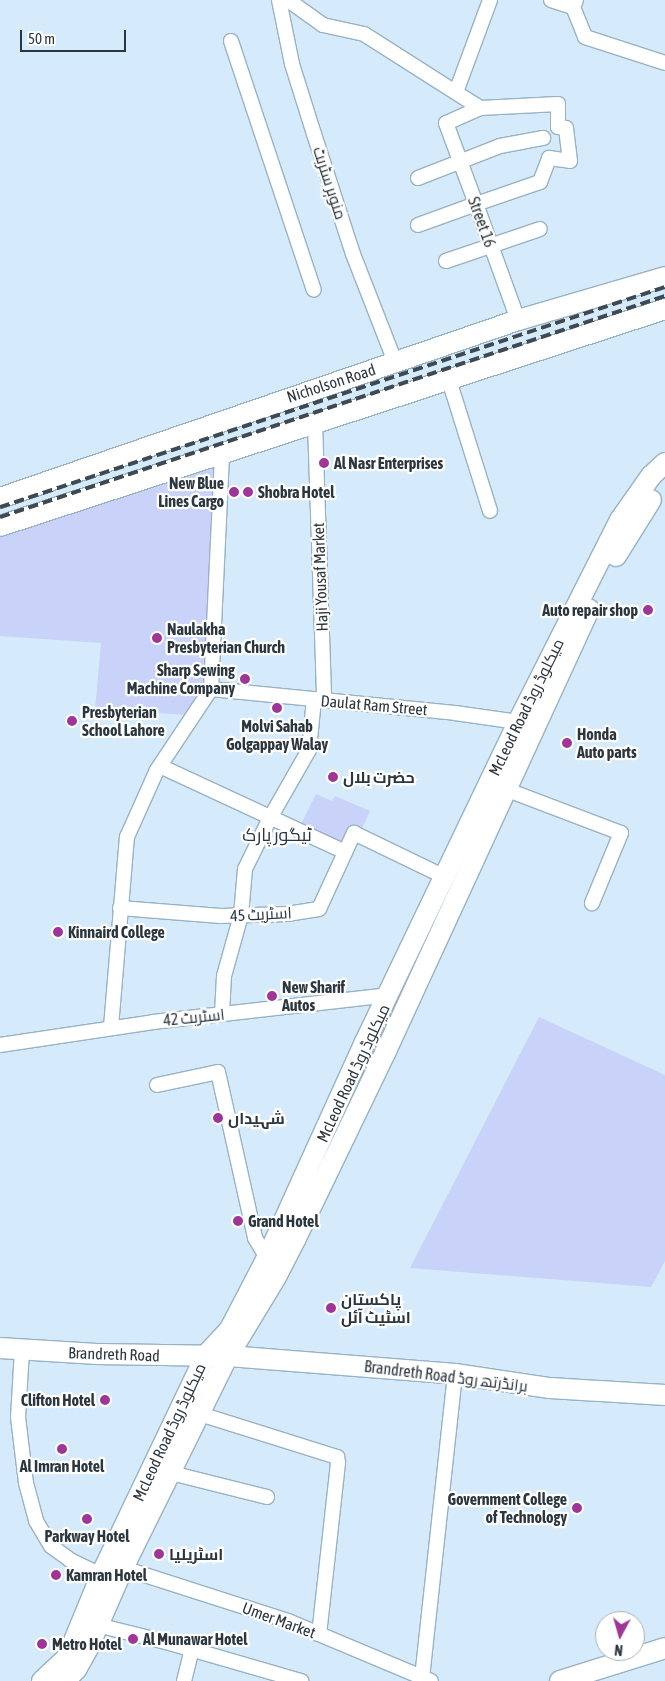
<!DOCTYPE html>
<html>
<head>
<meta charset="utf-8">
<style>
	body { margin:0 }
	#map { position:relative; width:665px; height:1681px; overflow:hidden; background:#d5ebfb; font-family:"Asap Condensed",Cairo,sans-serif }
	div>[style] { position:absolute }
	[style*='--x'] { left:calc(var(--x)*1px); top:calc(var(--y)*1px); width:calc(var(--w)*1px); rotate:calc(var(--a)*1deg) }
	.green>* { inset:0; background:#c9d2f8 }
	.roads { filter:drop-shadow(1px 0 #98b2c5) drop-shadow(-1px 0 #98b2c5) drop-shadow(0 1px #98b2c5) drop-shadow(0 -1px #98b2c5) }
	.minor>* { height:14px; margin:-7px; padding:0 7px; transform-origin:7px; border-radius:7px; background:#fff }
	.secondary>* { height:20px; margin:-10px; padding:0 10px; transform-origin:10px; border-radius:10px; background:#fff }
	.rail>* { height:4px; margin-top:-2px; transform-origin:0; background:repeating-linear-gradient(90deg,#3e4952 0 10px,transparent 0 15px) }
	.dots>* { width:14px; height:14px; translate:-50% -50%; box-sizing:border-box; border:2px solid #fff; border-radius:50% }
	span { translate:-50% -50%; white-space:nowrap; text-align:center; line-height:1.15; -webkit-text-stroke:4.5px #fff; paint-order:stroke }
	.street-label { font-size:16px; color:#2c363e }
	.poi-label { font-size:16px; color:#2c363e; font-weight:700 }
	.left { translate:0 -50%; text-align:left }
	.right { translate:-100% -50%; text-align:right }
	.neighbourhood-label { font-size:18px; color:#2c363e }
	.north { position:absolute; left:595px; top:1611px; width:50px; height:50px; box-sizing:border-box; background:#fff; border:1px solid #abafb2; border-radius:50%; rotate:186deg; font-size:14px; font-weight:700; line-height:20px; text-align:center; color:#2c363e }
	.north::after { content:''; display:block; margin:auto; width:18px; height:22px; background:#9f3697; clip-path:polygon(50% 0,100% 100%,50% 72%,0 100%) }
	.scale { position:absolute; left:20px; top:30px; width:106px; height:22px; box-sizing:border-box; border:2px solid #2c363e; border-top:0; padding-left:6px; font-size:15px; line-height:18px; white-space:nowrap; color:#2c363e; -webkit-text-stroke:4px #fff; paint-order:stroke }
</style>
</head>
<body>
<div id="map">
	<div class="green">
		<i style="clip-path:polygon(222px 453px,211px 689px,193px 715px,95px 710px,101px 643px,0 636px,0 526px)"></i>
		<i style="clip-path:polygon(316px 794px,332px 801px,335px 796px,370px 811px,359px 835px,345px 852px,298px 830px)"></i>
		<i style="clip-path:polygon(539px 1017px,665px 1075px,665px 1261px,651px 1287px,410px 1268px)"></i>
	</div>
	<div class="roads">
		<div class="minor">
			<i style="--x:279;--y:0;--w:65;--a:78.5"></i>
			<i style="--x:292;--y:64;--w:73;--a:72.6"></i>
			<i style="--x:314;--y:134;--w:126;--a:72"></i>
			<i style="--x:353;--y:254;--w:116;--a:68.7"></i>
			<i style="--x:288;--y:0;--w:43;--a:35.5"></i>
			<i style="--x:323;--y:25;--w:42;--a:12.4"></i>
			<i style="--x:364;--y:34;--w:138;--a:32.5"></i>
			<i style="--x:551;--y:0;--w:23;--a:18"></i>
			<i style="--x:576;--y:0;--w:8;--a:113"></i>
			<i style="--x:573;--y:7;--w:32;--a:68"></i>
			<i style="--x:585;--y:37;--w:84;--a:18"></i>
			<i style="--x:231;--y:41;--w:262;--a:71.6"></i>
			<i style="--x:456;--y:92;--w:98;--a:-69.7"></i>
			<i style="--x:418;--y:178;--w:88;--a:-21.3"></i>
			<i style="--x:500;--y:146;--w:44;--a:-10.5"></i>
			<i style="--x:418;--y:225;--w:62;--a:-19.9"></i>
			<i style="--x:476;--y:204;--w:68;--a:-19"></i>
			<i style="--x:540;--y:182;--w:26;--a:-69"></i>
			<i style="--x:549;--y:158;--w:21;--a:8"></i>
			<i style="--x:570;--y:161;--w:33;--a:-97"></i>
			<i style="--x:566;--y:128;--w:8;--a:-173"></i>
			<i style="--x:558;--y:127;--w:23;--a:-90"></i>
			<i style="--x:558;--y:104;--w:78;--a:177.1"></i>
			<i style="--x:480;--y:108;--w:37;--a:156"></i>
			<i style="--x:446;--y:123;--w:86;--a:69.7"></i>
			<i style="--x:476;--y:204;--w:123;--a:70.1"></i>
			<i style="--x:446;--y:261;--w:99;--a:-18.8"></i>
			<i style="--x:449;--y:380;--w:137;--a:72.6"></i>
			<i style="--x:315;--y:423;--w:277;--a:88.1"></i>
			<i style="--x:211;--y:689;--w:245;--a:5.6"></i>
			<i style="--x:455;--y:713;--w:71;--a:8.1"></i>
			<i style="--x:160;--y:766;--w:204;--a:24.9"></i>
			<i style="--x:505;--y:789;--w:124;--a:20.8"></i>
			<i style="--x:621;--y:833;--w:76;--a:112.5"></i>
			<i style="--x:120;--y:908;--w:101;--a:4.5"></i>
			<i style="--x:221;--y:916;--w:66;--a:-1.7"></i>
			<i style="--x:287;--y:914;--w:32;--a:-9"></i>
			<i style="--x:319;--y:909;--w:84;--a:-65.3"></i>
			<i style="--x:354;--y:833;--w:101;--a:25.8"></i>
			<i style="--x:222;--y:1014;--w:38;--a:-87"></i>
			<i style="--x:224;--y:976;--w:63;--a:-74.4"></i>
			<i style="--x:241;--y:915;--w:46;--a:-85"></i>
			<i style="--x:245;--y:869;--w:57;--a:-63.9"></i>
			<i style="--x:270;--y:818;--w:78;--a:-60.2"></i>
			<i style="--x:309;--y:750;--w:51;--a:-84.4"></i>
			<i style="--x:111;--y:1027;--w:191;--a:-85.2"></i>
			<i style="--x:127;--y:837;--w:73;--a:-65.9"></i>
			<i style="--x:157;--y:770;--w:97;--a:-56.3"></i>
			<i style="--x:211;--y:689;--w:236;--a:-87.3"></i>
			<i style="--x:0;--y:1045;--w:155;--a:-8.5"></i>
			<i style="--x:153;--y:1022;--w:238;--a:-6.5"></i>
			<i style="--x:157;--y:1085;--w:62;--a:-12"></i>
			<i style="--x:218;--y:1072;--w:170;--a:77.4"></i>
			<i style="--x:255;--y:1238;--w:23;--a:59"></i>
			<i style="--x:22;--y:1350;--w:67;--a:93.4"></i>
			<i style="--x:18;--y:1417;--w:66;--a:83.1"></i>
			<i style="--x:26;--y:1483;--w:39;--a:75"></i>
			<i style="--x:36;--y:1521;--w:29;--a:59"></i>
			<i style="--x:51;--y:1546;--w:24;--a:36"></i>
			<i style="--x:70;--y:1560;--w:34;--a:26"></i>
			<i style="--x:200;--y:1414;--w:144;--a:17.4"></i>
			<i style="--x:337;--y:1457;--w:6;--a:81"></i>
			<i style="--x:338;--y:1463;--w:172;--a:96.3"></i>
			<i style="--x:171;--y:1473;--w:99;--a:14"></i>
			<i style="--x:123;--y:1568;--w:173;--a:17.8"></i>
			<i style="--x:288;--y:1621;--w:155;--a:22.8"></i>
			<i style="--x:97;--y:1625;--w:71;--a:13.8"></i>
			<i style="--x:166;--y:1642;--w:141;--a:16.1"></i>
			<i style="--x:422;--y:1678;--w:306;--a:-83.8"></i>
			<i style="--x:184;--y:1681;--w:33;--a:-76"></i>
		</div>
		<div class="secondary">
			<i style="--x:0;--y:498;--w:548;--a:-18.96"></i>
			<i style="--x:518;--y:320;--w:153;--a:-16.3"></i>
			<i style="--x:0;--y:526;--w:700;--a:-18.07"></i>
			<i style="--x:616;--y:556;--w:66;--a:-58"></i>
			<i style="--x:0;--y:1348;--w:97;--a:3.5"></i>
			<i style="--x:97;--y:1354;--w:131;--a:0.9"></i>
			<i style="--x:228;--y:1356;--w:228;--a:4.5"></i>
			<i style="--x:455;--y:1374;--w:96;--a:8.4"></i>
			<i style="--x:550;--y:1388;--w:115;--a:3.5"></i>
			<i style="--x:42;--y:1681;--w:34;--a:-43"></i>
			<i style="--x:67;--y:1658;--w:90;--a:-67.7"></i>
			<i style="--x:101;--y:1575;--w:244;--a:-64.5"></i>
			<i style="--x:206;--y:1355;--w:35;--a:-47"></i>
			<i style="--x:230;--y:1329;--w:80;--a:-62.5"></i>
			<i style="--x:267;--y:1258;--w:237;--a:-65.6"></i>
			<i style="--x:365;--y:1042;--w:355;--a:-64.4"></i>
			<i style="--x:518;--y:722;--w:226;--a:-63.2"></i>
			<i style="--x:620;--y:520;--w:54;--a:-54.8"></i>
			<i style="--x:651;--y:476;--w:19;--a:-43"></i>
			<i style="--x:65;--y:1681;--w:18;--a:-47"></i>
			<i style="--x:77;--y:1668;--w:25;--a:-61"></i>
			<i style="--x:89;--y:1646;--w:85;--a:-66.4"></i>
			<i style="--x:123;--y:1568;--w:237;--a:-63.7"></i>
			<i style="--x:228;--y:1356;--w:92;--a:-58.7"></i>
			<i style="--x:276;--y:1277;--w:44;--a:-62.9"></i>
			<i style="--x:296;--y:1238;--w:208;--a:-64.3"></i>
			<i style="--x:386;--y:1051;--w:486;--a:-65.3"></i>
			<i style="--x:560;--y:1681;--w:110;--a:-17.4"></i>
		</div>
	</div>
	<div class="rail">
		<i style="--x:0;--y:507;--w:700;--a:-18.31"></i>
		<i style="--x:0;--y:517;--w:701;--a:-18.38"></i>
	</div>
	<div class="dots">
		<i style="left:324px;top:463px;background:#9f3697"></i>
		<i style="left:234px;top:492px;background:#9f3697"></i>
		<i style="left:248px;top:492px;background:#9f3697"></i>
		<i style="left:648px;top:610px;background:#9f3697"></i>
		<i style="left:157px;top:638px;background:#9f3697"></i>
		<i style="left:245px;top:679px;background:#9f3697"></i>
		<i style="left:277px;top:708px;background:#9f3697"></i>
		<i style="left:72px;top:721px;background:#9f3697"></i>
		<i style="left:567px;top:743px;background:#9f3697"></i>
		<i style="left:333px;top:777px;background:#9f3697"></i>
		<i style="left:58px;top:932px;background:#9f3697"></i>
		<i style="left:272px;top:996px;background:#9f3697"></i>
		<i style="left:218px;top:1118px;background:#9f3697"></i>
		<i style="left:238px;top:1221px;background:#9f3697"></i>
		<i style="left:331px;top:1308px;background:#9f3697"></i>
		<i style="left:105px;top:1400px;background:#9f3697"></i>
		<i style="left:62px;top:1449px;background:#9f3697"></i>
		<i style="left:577px;top:1508px;background:#9f3697"></i>
		<i style="left:87px;top:1519px;background:#9f3697"></i>
		<i style="left:159px;top:1554px;background:#9f3697"></i>
		<i style="left:56px;top:1575px;background:#9f3697"></i>
		<i style="left:133px;top:1639px;background:#9f3697"></i>
		<i style="left:42px;top:1644px;background:#9f3697"></i>
	</div>
	<div class="street-label">
		<span style="left:330px;top:183px;rotate:72deg">منوہر سٹریٹ</span>
		<span style="left:482px;top:222px;rotate:70deg">Street 16</span>
		<span style="left:331px;top:383px;rotate:-18deg">Nicholson Road</span>
		<span style="left:320px;top:577px;rotate:-92deg">Haji Yousaf Market</span>
		<span style="left:374px;top:705px;rotate:5deg">Daulat Ram Street</span>
		<span style="left:526px;top:707px;rotate:-64deg">McLeod Road میکلوڈ روڈ</span>
		<span style="left:261px;top:914px;rotate:-3deg">اسٹریٹ 45</span>
		<span style="left:194px;top:1017px;rotate:-6deg">اسٹریٹ 42</span>
		<span style="left:353px;top:1073px;rotate:-65deg">McLeod Road میکلوڈ روڈ</span>
		<span style="left:114px;top:1354px;rotate:2deg">Brandreth Road</span>
		<span style="left:446px;top:1376px;rotate:7deg">Brandreth Road برانڈرتھ روڈ</span>
		<span style="left:169px;top:1432px;rotate:-65deg">McLeod Road میکلوڈ روڈ</span>
		<span style="left:279px;top:1620px;rotate:20deg">Umer Market</span>
	</div>
	<div class="poi-label">
		<span class="left" style="left:334px;top:463px">Al Nasr Enterprises</span>
		<span class="right" style="left:224px;top:492px">New Blue<br>Lines Cargo</span>
		<span class="left" style="left:258px;top:492px">Shobra Hotel</span>
		<span class="right" style="left:638px;top:610px">Auto repair shop</span>
		<span class="left" style="left:167px;top:638px">Naulakha<br>Presbyterian Church</span>
		<span class="right" style="left:235px;top:679px">Sharp Sewing<br>Machine Company</span>
		<span class="left" style="left:82px;top:721px">Presbyterian<br>School Lahore</span>
		<span style="left:277px;top:735px">Molvi Sahab<br>Golgappay Walay</span>
		<span class="left" style="left:577px;top:743px">Honda<br>Auto parts</span>
		<span class="left" style="left:343px;top:777px">حضرت بلال</span>
		<span class="left" style="left:68px;top:932px">Kinnaird College</span>
		<span class="left" style="left:282px;top:996px">New Sharif<br>Autos</span>
		<span class="left" style="left:228px;top:1118px">شہیداں</span>
		<span class="left" style="left:248px;top:1221px">Grand Hotel</span>
		<span class="left" style="left:341px;top:1308px">پاکستان<br>اسٹیٹ آئل</span>
		<span class="right" style="left:95px;top:1400px">Clifton Hotel</span>
		<span style="left:62px;top:1466px">Al Imran Hotel</span>
		<span class="right" style="left:567px;top:1508px">Government College<br>of Technology</span>
		<span style="left:87px;top:1536px">Parkway Hotel</span>
		<span class="left" style="left:169px;top:1554px">اسٹریلیا</span>
		<span class="left" style="left:66px;top:1575px">Kamran Hotel</span>
		<span class="left" style="left:143px;top:1639px">Al Munawar Hotel</span>
		<span class="left" style="left:52px;top:1644px">Metro Hotel</span>
	</div>
	<div class="neighbourhood-label">
		<span style="left:277px;top:835px">ٹیگور پارک</span>
	</div>
	<div class="north">N</div>
	<div class="scale">50 m</div>
</div>
</body>
</html>
